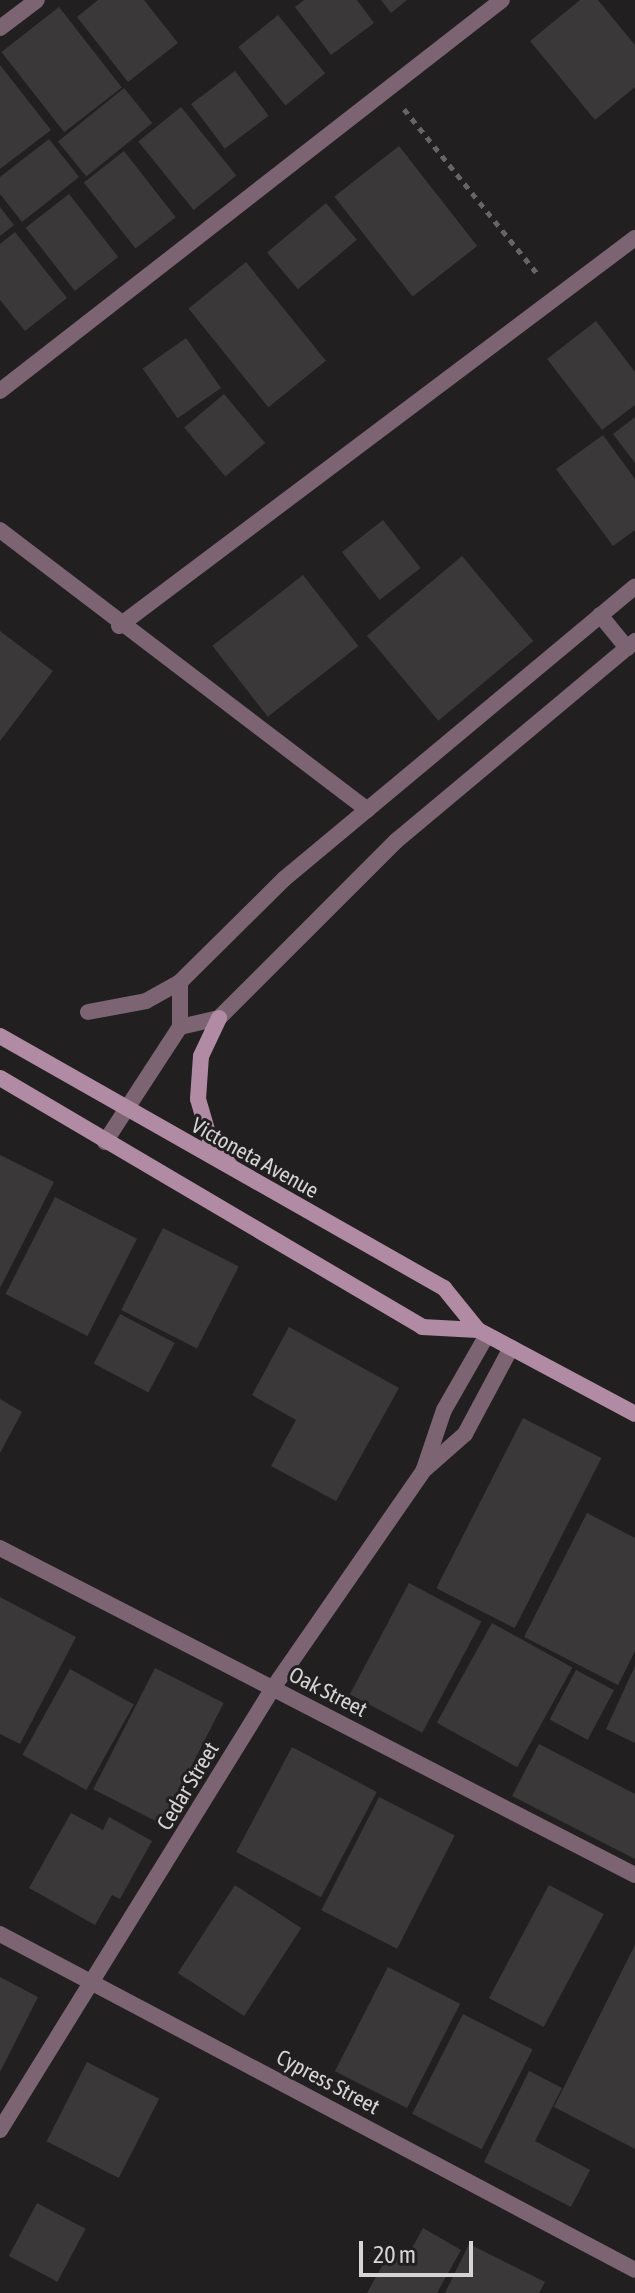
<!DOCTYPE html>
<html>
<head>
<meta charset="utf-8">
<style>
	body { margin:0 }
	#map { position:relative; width:635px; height:2293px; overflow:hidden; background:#221f21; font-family:"Asap Condensed",sans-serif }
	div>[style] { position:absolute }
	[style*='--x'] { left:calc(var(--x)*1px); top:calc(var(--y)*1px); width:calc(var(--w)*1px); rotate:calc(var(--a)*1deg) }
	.building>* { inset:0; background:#3b383a; transform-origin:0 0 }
	.path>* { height:5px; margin-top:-2.5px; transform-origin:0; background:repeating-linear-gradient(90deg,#686567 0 6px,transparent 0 12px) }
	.service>* { height:16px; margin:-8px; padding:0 8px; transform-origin:8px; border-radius:8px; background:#7c6473 }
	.minor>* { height:16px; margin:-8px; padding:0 8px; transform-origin:8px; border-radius:8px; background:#7c6473 }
	.secondary>* { height:16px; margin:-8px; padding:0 8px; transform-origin:8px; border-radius:8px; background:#b18aa3 }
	span { translate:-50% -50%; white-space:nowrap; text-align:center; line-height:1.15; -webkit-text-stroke:6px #221f21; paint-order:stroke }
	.street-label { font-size:22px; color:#d6d4d5 }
	.scale { position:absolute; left:359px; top:2241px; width:114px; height:36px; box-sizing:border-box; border:4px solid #d6d4d5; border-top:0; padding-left:10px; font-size:24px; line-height:28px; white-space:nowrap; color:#d6d4d5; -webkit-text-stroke:6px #221f21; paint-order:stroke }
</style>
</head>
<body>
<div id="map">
	<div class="building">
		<i style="clip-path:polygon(98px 0,144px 0,178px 43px,128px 82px,77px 17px)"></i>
		<i style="clip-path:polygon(304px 0,357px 0,374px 23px,331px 55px,295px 7px)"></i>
		<i style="clip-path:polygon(381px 0,407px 0,391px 13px)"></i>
		<i style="clip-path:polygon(580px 0,598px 0,635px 45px,635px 87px,595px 120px,530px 41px)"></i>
		<i style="left:59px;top:7px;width:102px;height:73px;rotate:52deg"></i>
		<i style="left:278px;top:15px;width:75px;height:51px;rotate:51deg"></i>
		<i style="clip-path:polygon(0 65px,51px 130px,0 169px)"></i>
		<i style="left:235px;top:71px;width:56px;height:55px;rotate:53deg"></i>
		<i style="left:124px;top:88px;width:45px;height:85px;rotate:51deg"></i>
		<i style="left:181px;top:107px;width:88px;height:55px;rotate:51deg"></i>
		<i style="clip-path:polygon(49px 139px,79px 177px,22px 222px,0 194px,0 177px)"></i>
		<i style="left:399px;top:146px;width:127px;height:82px;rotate:52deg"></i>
		<i style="left:124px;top:151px;width:84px;height:51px;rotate:52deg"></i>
		<i style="left:69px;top:194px;width:80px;height:55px;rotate:52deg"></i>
		<i style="left:326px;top:203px;width:48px;height:77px;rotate:50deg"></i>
		<i style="clip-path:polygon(0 207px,14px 225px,0 236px)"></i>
		<i style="clip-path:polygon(15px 232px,67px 298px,25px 331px,0 300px,0 244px)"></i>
		<i style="left:246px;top:262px;width:127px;height:74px;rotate:51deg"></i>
		<i style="clip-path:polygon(596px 321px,635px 372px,635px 405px,602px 430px,547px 359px)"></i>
		<i style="left:186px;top:338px;width:61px;height:53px;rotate:55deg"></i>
		<i style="left:224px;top:394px;width:64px;height:52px;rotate:50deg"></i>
		<i style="clip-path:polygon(635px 417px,635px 463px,613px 434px)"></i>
		<i style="clip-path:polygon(603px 435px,635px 479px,635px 530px,613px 546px,556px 469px)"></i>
		<i style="left:383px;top:520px;width:61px;height:52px;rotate:52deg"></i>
		<i style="left:462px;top:556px;width:111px;height:124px;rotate:50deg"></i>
		<i style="left:303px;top:575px;width:90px;height:115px;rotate:52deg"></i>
		<i style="clip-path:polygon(0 631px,53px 671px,0 741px)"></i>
		<i style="clip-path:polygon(0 1155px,54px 1182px,0 1288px)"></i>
		<i style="left:55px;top:1197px;width:92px;height:109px;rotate:27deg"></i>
		<i style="left:163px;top:1228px;width:85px;height:92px;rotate:27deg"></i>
		<i style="left:120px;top:1314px;width:62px;height:56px;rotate:28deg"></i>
		<i style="clip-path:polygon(289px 1327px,399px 1388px,336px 1501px,271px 1466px,296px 1420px,252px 1395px)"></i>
		<i style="clip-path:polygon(0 1399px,22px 1412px,0 1453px)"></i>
		<i style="left:523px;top:1418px;width:88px;height:191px;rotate:27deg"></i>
		<i style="clip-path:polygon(587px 1513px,635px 1538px,635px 1651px,618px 1685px,524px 1637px)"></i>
		<i style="left:409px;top:1583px;width:82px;height:126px;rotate:28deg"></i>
		<i style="clip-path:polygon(0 1597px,76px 1637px,20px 1744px,0 1734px)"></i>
		<i style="left:492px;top:1623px;width:92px;height:114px;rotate:29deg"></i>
		<i style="clip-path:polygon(635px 1666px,635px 1743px,606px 1729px)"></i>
		<i style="left:155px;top:1668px;width:77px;height:136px;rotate:27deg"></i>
		<i style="left:70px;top:1669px;width:73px;height:98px;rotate:29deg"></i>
		<i style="left:576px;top:1670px;width:43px;height:56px;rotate:28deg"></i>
		<i style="clip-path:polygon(539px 1744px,635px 1794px,635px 1859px,512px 1796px)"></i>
		<i style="left:292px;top:1747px;width:96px;height:119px;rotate:28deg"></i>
		<i style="left:379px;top:1797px;width:85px;height:127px;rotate:27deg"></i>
		<i style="clip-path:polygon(71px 1813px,103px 1830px,109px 1817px,152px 1841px,120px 1899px,112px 1895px,95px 1925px,29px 1888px)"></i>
		<i style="left:235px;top:1885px;width:79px;height:105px;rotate:33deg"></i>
		<i style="left:549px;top:1885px;width:62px;height:128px;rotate:28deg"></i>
		<i style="clip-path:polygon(635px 1945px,635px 2149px,554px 2107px)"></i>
		<i style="left:388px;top:1967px;width:81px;height:117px;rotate:27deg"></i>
		<i style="clip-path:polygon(0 1977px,38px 1997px,0 2072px)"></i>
		<i style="left:463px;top:2014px;width:78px;height:112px;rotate:27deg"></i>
		<i style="left:87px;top:2062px;width:81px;height:89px;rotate:27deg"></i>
		<i style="clip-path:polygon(529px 2071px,562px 2088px,535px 2141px,590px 2170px,571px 2207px,484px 2162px)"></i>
		<i style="left:37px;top:2203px;width:55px;height:60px;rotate:28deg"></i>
		<i style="clip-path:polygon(423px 2228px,461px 2250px,437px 2293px,367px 2293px,392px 2248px,407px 2257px)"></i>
		<i style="clip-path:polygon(469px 2244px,545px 2282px,539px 2293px,445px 2293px)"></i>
	</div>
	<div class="path">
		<i style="--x:404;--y:109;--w:215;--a:51"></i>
	</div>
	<div class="service">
		<i style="--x:88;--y:1012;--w:59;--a:-10.7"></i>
		<i style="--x:146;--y:1001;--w:39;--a:-29"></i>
	</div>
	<div class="minor">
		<i style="--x:0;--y:28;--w:46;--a:-37.1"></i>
		<i style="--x:0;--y:391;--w:636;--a:-37.91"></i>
		<i style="--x:0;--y:530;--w:462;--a:37.3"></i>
		<i style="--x:600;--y:615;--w:43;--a:50.7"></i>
		<i style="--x:119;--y:626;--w:646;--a:-36.94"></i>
		<i style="--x:180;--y:1027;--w:40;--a:-13"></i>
		<i style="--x:219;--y:1018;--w:250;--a:-45"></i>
		<i style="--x:396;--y:841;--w:312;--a:-39.9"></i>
		<i style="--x:105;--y:1142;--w:137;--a:-56.9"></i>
		<i style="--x:180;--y:1027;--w:45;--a:-90"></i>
		<i style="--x:180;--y:982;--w:146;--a:-44.7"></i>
		<i style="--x:284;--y:879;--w:457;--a:-39.8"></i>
		<i style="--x:424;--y:1469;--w:62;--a:-71.3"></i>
		<i style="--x:444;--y:1410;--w:86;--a:-60.2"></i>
		<i style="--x:0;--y:1548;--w:714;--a:27.25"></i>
		<i style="--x:0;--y:1934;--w:718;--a:27.88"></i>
		<i style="--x:0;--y:2130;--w:520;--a:-58.3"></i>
		<i style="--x:273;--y:1688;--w:264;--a:-55.3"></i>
		<i style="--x:423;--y:1471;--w:56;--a:-41.4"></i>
		<i style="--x:465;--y:1434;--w:98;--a:-61.9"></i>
	</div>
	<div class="secondary">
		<i style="--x:219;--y:1018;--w:42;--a:115.3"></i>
		<i style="--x:201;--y:1056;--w:43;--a:94"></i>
		<i style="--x:198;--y:1099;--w:43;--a:73.7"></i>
		<i style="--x:210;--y:1140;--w:33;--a:52"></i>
		<i style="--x:0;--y:1036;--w:511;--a:29.58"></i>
		<i style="--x:444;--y:1288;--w:54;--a:51"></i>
		<i style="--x:478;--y:1330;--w:178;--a:28.1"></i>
		<i style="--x:0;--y:1078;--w:490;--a:30.5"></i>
		<i style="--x:422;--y:1327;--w:56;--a:3.1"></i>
	</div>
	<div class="street-label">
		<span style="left:255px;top:1158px;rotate:29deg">Victoneta Avenue</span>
		<span style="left:328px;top:1692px;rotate:27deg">Oak Street</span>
		<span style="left:188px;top:1786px;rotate:-59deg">Cedar Street</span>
		<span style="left:328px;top:2082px;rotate:28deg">Cypress Street</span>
	</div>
	<div class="scale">20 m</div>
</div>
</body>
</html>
